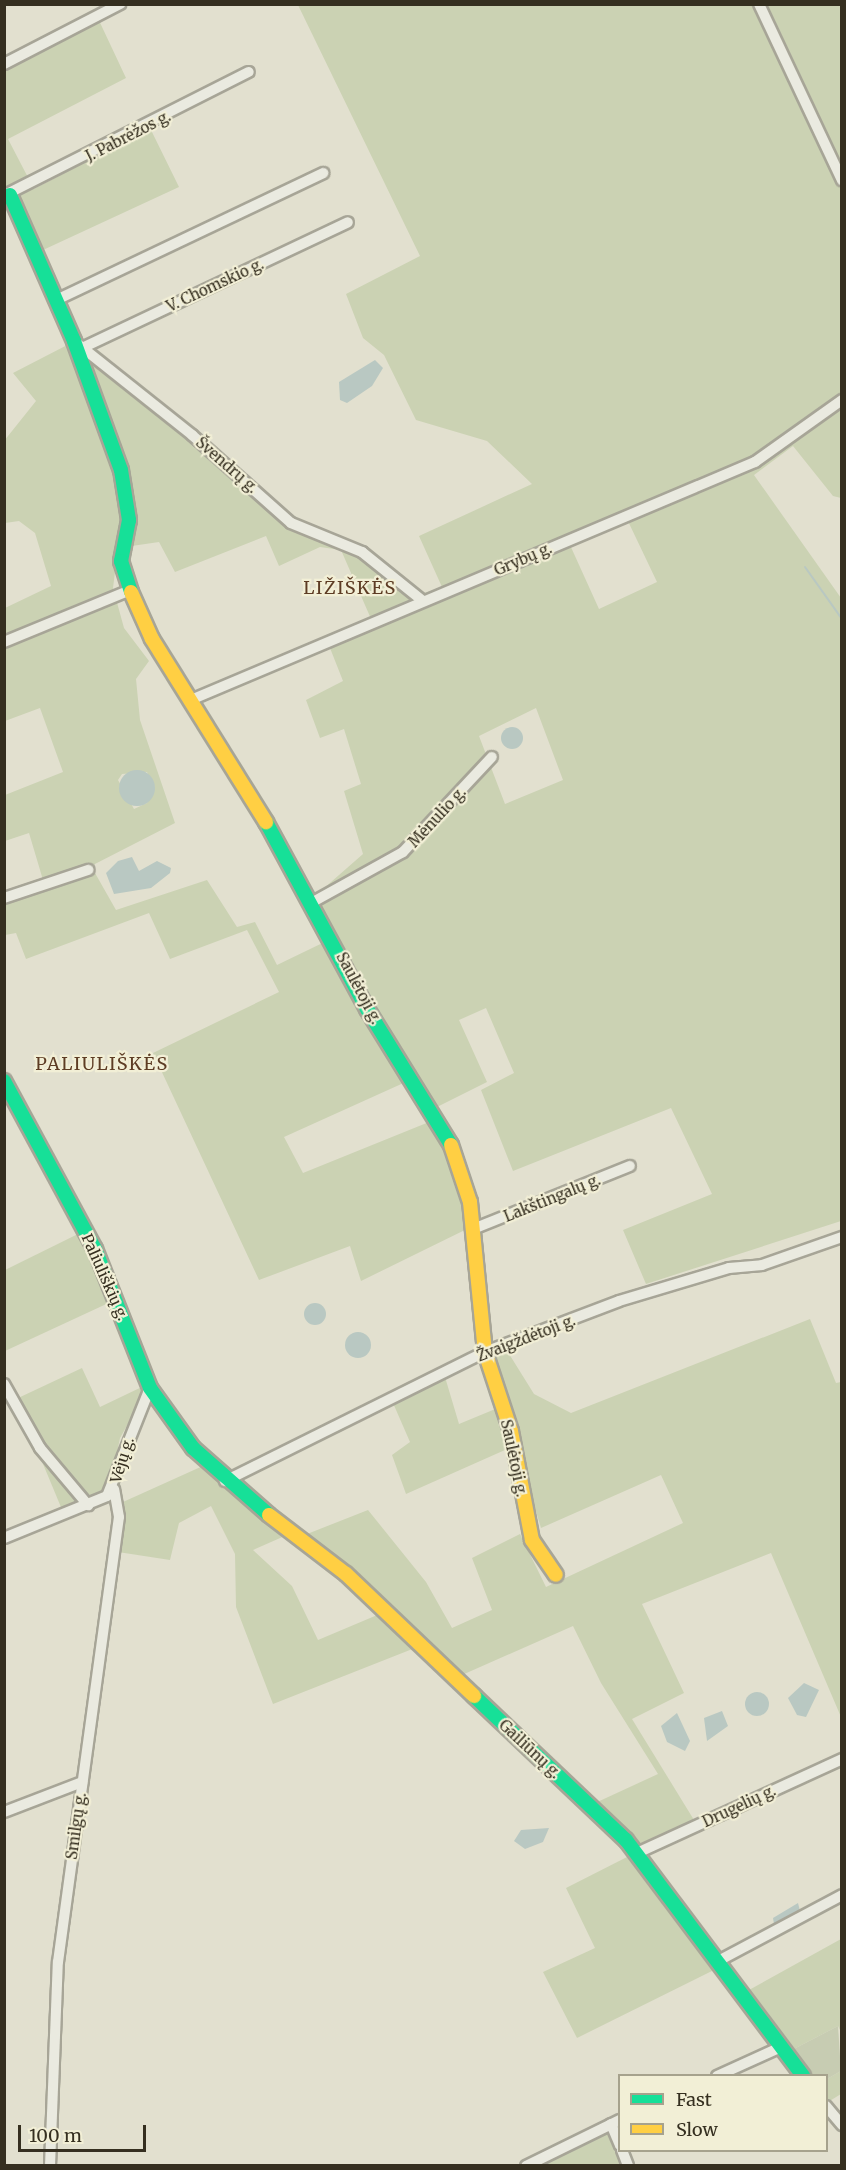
<!DOCTYPE html>
<html>
<head>
<meta charset="utf-8">
<style>
	body { margin:0 }
	#map { position:relative; width:846px; height:2170px; overflow:hidden; background:#e2e0cf; font-family:Merriweather,serif }
	div>[style] { position:absolute }
	[style*='--x'] { left:calc(var(--x)*1px); top:calc(var(--y)*1px); width:calc(var(--w)*1px); rotate:calc(var(--a)*1deg) }
	.green>* { inset:0; background:#cbd2b3 }
	.cemetery>* { inset:0; background:#c7ccb2 }
	.water>* { inset:0; background:#b9c8c2 }
	.round { border-radius:50% }
	.stream>* { height:2px; margin:-1px; padding:0 1px; transform-origin:1px; border-radius:1px; background:#b9c8c2 }
	.roads { filter:drop-shadow(2px 0 #a7a597) drop-shadow(-2px 0 #a7a597) drop-shadow(0 2px #a7a597) drop-shadow(0 -2px #a7a597) }
	.street>* { height:10px; margin:-5px; padding:0 5px; transform-origin:5px; border-radius:5px; background:#eaeae0 }
	.fast>* { height:14px; margin:-7px; padding:0 7px; transform-origin:7px; border-radius:7px; background:#16e098 }
	.slow>* { height:14px; margin:-7px; padding:0 7px; transform-origin:7px; border-radius:7px; background:#ffcf43 }
	span { translate:-50% -50%; white-space:nowrap; text-align:center; line-height:1.15; -webkit-text-stroke:4.5px #f2efd6; paint-order:stroke }
	.street-label { font-size:15px; color:#352f20 }
	.quarter-label { font-size:18px; color:#5d3c24; letter-spacing:1.5px }
	.frame { position:absolute; inset:0; border:6px solid #352f20; pointer-events:none }
	.legend { position:absolute; left:618px; top:2074px; width:210px; height:78px; box-sizing:border-box; background:#f2efd6; border:2px solid #a6a28d; margin:0; padding:8px 10px; list-style:none; font-size:18px; color:#352f20 }
	.legend li { display:flex; align-items:center; gap:12px; height:30px }
	.legend b { width:30px; border:2px solid #a6a28d }
	.scale { position:absolute; left:18px; top:2125px; width:128px; height:27px; box-sizing:border-box; border:3px solid #352f20; border-top:0; padding-left:8px; font-size:18px; line-height:21px; white-space:nowrap; color:#352f20; -webkit-text-stroke:4px #f2efd6; paint-order:stroke }
</style>
</head>
<body>
<div id="map">
	<div class="green">
		<i style="clip-path:polygon(evenodd,298px 5px,841px 5px,841px 498px,833px 496px,793px 446px,754px 475px,841px 598px,841px 1221px,646px 1284px,623px 1230px,712px 1194px,671px 1108px,513px 1171px,481px 1090px,514px 1073px,486px 1008px,459px 1020px,487px 1082px,437px 1107px,419px 1076px,284px 1137px,303px 1173px,434px 1120px,456px 1167px,471px 1227px,361px 1281px,350px 1246px,259px 1280px,153px 1053px,279px 992px,247px 930px,170px 959px,149px 913px,26px 959px,16px 933px,5px 935px,5px 894px,43px 880px,29px 833px,5px 841px,5px 795px,63px 772px,40px 708px,5px 721px,5px 608px,51px 586px,35px 533px,19px 521px,5px 523px,4px 441px,36px 401px,13px 373px,73px 342px,5px 184px,5px 57px,95px 12px,126px 78px,8px 139px,34px 189px,150px 128px,179px 187px,43px 250px,80px 338px,200px 433px,297px 523px,377px 555px,422px 594px,442px 587px,419px 536px,532px 484px,487px 441px,416px 420px,384px 355px,363px 338px,346px 294px,420px 256px,298px 5px,626px 517px,657px 582px,599px 609px,570px 545px,626px 517px,298px 5px,266px 536px,279px 566px,320px 547px,341px 550px,375px 628px,330px 648px,343px 681px,306px 700px,320px 738px,344px 729px,361px 784px,344px 791px,363px 854px,315px 896px,337px 936px,277px 965px,255px 922px,237px 927px,207px 880px,116px 910px,91px 866px,175px 823px,140px 720px,136px 679px,149px 661px,124px 628px,113px 588px,118px 548px,159px 542px,175px 572px,266px 536px,298px 5px,536px 708px,563px 780px,505px 804px,479px 736px,536px 708px,298px 5px,147px 772px,153px 787px,147px 803px,134px 809px,118px 780px,122px 774px,147px 772px)"></i>
		<i style="clip-path:polygon(82px 1232px,115px 1300px,5px 1351px,5px 1270px)"></i>
		<i style="clip-path:polygon(810px 1319px,836px 1383px,841px 1382px,841px 1717px,771px 1553px,642px 1604px,684px 1693px,632px 1719px,694px 1820px,636px 1846px,593px 1804px,658px 1774px,601px 1683px,573px 1626px,462px 1675px,302px 1536px,368px 1510px,426px 1582px,452px 1628px,492px 1610px,472px 1558px,520px 1534px,546px 1587px,683px 1523px,661px 1475px,541px 1528px,516px 1445px,406px 1494px,392px 1455px,410px 1442px,393px 1403px,445px 1377px,459px 1424px,505px 1405px,490px 1355px,506px 1349px,534px 1394px,571px 1413px)"></i>
		<i style="clip-path:polygon(82px 1368px,100px 1407px,146px 1385px,147px 1390px,120px 1438px,110px 1487px,63px 1512px,16px 1399px)"></i>
		<i style="clip-path:polygon(205px 1465px,287px 1535px,253px 1550px,292px 1586px,318px 1640px,382px 1613px,420px 1646px,273px 1704px,236px 1607px,235px 1554px,211px 1506px,179px 1523px,170px 1560px,118px 1552px,123px 1502px)"></i>
		<i style="clip-path:polygon(631px 1855px,720px 1967px,577px 2038px,543px 1972px,595px 1948px,566px 1888px)"></i>
		<i style="clip-path:polygon(841px 1939px,841px 2032px,838px 2026px,788px 2052px,749px 1990px)"></i>
		<i style="clip-path:polygon(841px 2071px,841px 2094px,828px 2102px,827px 2079px)"></i>
		<i style="clip-path:polygon(606px 2131px,625px 2166px,518px 2166px,536px 2157px)"></i>
	</div>
	<div class="cemetery">
		<i style="clip-path:polygon(838px 2026px,841px 2071px,827px 2079px,806px 2075px,788px 2052px)"></i>
	</div>
	<div class="water">
		<i style="clip-path:polygon(375px 360px,383px 368px,372px 386px,347px 403px,340px 400px,339px 382px)"></i>
		<i class="round" style="left:501px;top:727px;width:22px;height:22px"></i>
		<i class="round" style="left:119px;top:770px;width:36px;height:36px"></i>
		<i style="clip-path:polygon(132px 857px,139px 871px,157px 861px,171px 868px,170px 873px,151px 888px,114px 894px,106px 873px,118px 861px)"></i>
		<i class="round" style="left:304px;top:1303px;width:22px;height:22px"></i>
		<i class="round" style="left:345px;top:1332px;width:26px;height:26px"></i>
		<i style="clip-path:polygon(804px 1683px,819px 1690px,806px 1717px,797px 1715px,788px 1698px)"></i>
		<i class="round" style="left:745px;top:1692px;width:24px;height:24px"></i>
		<i style="clip-path:polygon(722px 1711px,728px 1726px,707px 1741px,704px 1718px)"></i>
		<i style="clip-path:polygon(677px 1713px,690px 1741px,685px 1751px,667px 1742px,661px 1726px)"></i>
		<i style="clip-path:polygon(549px 1828px,543px 1842px,525px 1849px,514px 1841px,521px 1830px)"></i>
		<i style="clip-path:polygon(798px 1903px,800px 1911px,774px 1924px,773px 1918px)"></i>
	</div>
	<div class="stream">
		<i style="--x:805;--y:567;--w:64;--a:54.6"></i>
	</div>
	<div class="roads">
		<div class="street">
			<i style="--x:759;--y:4;--w:195;--a:64.8"></i>
			<i style="--x:4;--y:64;--w:131;--a:-27.3"></i>
			<i style="--x:5;--y:195;--w:273;--a:-26.8"></i>
			<i style="--x:56;--y:300;--w:296;--a:-25.4"></i>
			<i style="--x:74;--y:341;--w:151;--a:38.5"></i>
			<i style="--x:192;--y:435;--w:132;--a:41.6"></i>
			<i style="--x:291;--y:523;--w:77;--a:22.2"></i>
			<i style="--x:362;--y:552;--w:78;--a:38.8"></i>
			<i style="--x:82;--y:348;--w:294;--a:-25.3"></i>
			<i style="--x:4;--y:642;--w:136;--a:-22.4"></i>
			<i style="--x:193;--y:699;--w:610;--a:-22.87"></i>
			<i style="--x:755;--y:462;--w:107;--a:-35.5"></i>
			<i style="--x:4;--y:898;--w:89;--a:-18.4"></i>
			<i style="--x:311;--y:903;--w:105;--a:-29"></i>
			<i style="--x:403;--y:852;--w:130;--a:-46.9"></i>
			<i style="--x:473;--y:1229;--w:169;--a:-21.9"></i>
			<i style="--x:4;--y:1384;--w:73;--a:60.6"></i>
			<i style="--x:40;--y:1448;--w:75;--a:49.9"></i>
			<i style="--x:225;--y:1481;--w:290;--a:-26.4"></i>
			<i style="--x:485;--y:1352;--w:143;--a:-20.8"></i>
			<i style="--x:619;--y:1301;--w:115;--a:-16.7"></i>
			<i style="--x:729;--y:1268;--w:33;--a:-5"></i>
			<i style="--x:762;--y:1265;--w:85;--a:-19.3"></i>
			<i style="--x:4;--y:1538;--w:111;--a:-22.2"></i>
			<i style="--x:107;--y:1496;--w:116;--a:-68.3"></i>
			<i style="--x:4;--y:1812;--w:84;--a:-21"></i>
			<i style="--x:637;--y:1853;--w:226;--a:-24.6"></i>
			<i style="--x:720;--y:1960;--w:138;--a:-28"></i>
			<i style="--x:717;--y:2076;--w:70;--a:-24.4"></i>
			<i style="--x:826;--y:2106;--w:25;--a:50"></i>
			<i style="--x:611;--y:2124;--w:23;--a:67"></i>
			<i style="--x:622;--y:2150;--w:17;--a:69"></i>
			<i style="--x:50;--y:2166;--w:204;--a:-87.8"></i>
			<i style="--x:58;--y:1962;--w:449;--a:-82.2"></i>
			<i style="--x:119;--y:1517;--w:28;--a:-100"></i>
			<i style="--x:526;--y:2166;--w:105;--a:-26.1"></i>
		</div>
		<div class="fast">
			<i style="--x:10;--y:195;--w:159;--a:66.3"></i>
			<i style="--x:74;--y:341;--w:137;--a:70"></i>
			<i style="--x:121;--y:470;--w:51;--a:80.9"></i>
			<i style="--x:129;--y:520;--w:42;--a:101"></i>
			<i style="--x:121;--y:561;--w:33;--a:72"></i>
			<i style="--x:266;--y:822;--w:213;--a:61.6"></i>
			<i style="--x:367;--y:1009;--w:160;--a:58.3"></i>
			<i style="--x:4;--y:1081;--w:191;--a:61.6"></i>
			<i style="--x:95;--y:1249;--w:149;--a:68.4"></i>
			<i style="--x:150;--y:1388;--w:74;--a:54.4"></i>
			<i style="--x:193;--y:1448;--w:101;--a:41.4"></i>
			<i style="--x:474;--y:1696;--w:209;--a:43.5"></i>
			<i style="--x:626;--y:1840;--w:295;--a:53.1"></i>
		</div>
		<div class="slow">
			<i style="--x:131;--y:592;--w:51;--a:65.9"></i>
			<i style="--x:152;--y:639;--w:216;--a:58.1"></i>
			<i style="--x:451;--y:1145;--w:60;--a:71.6"></i>
			<i style="--x:470;--y:1202;--w:151;--a:84.3"></i>
			<i style="--x:485;--y:1352;--w:83;--a:71.8"></i>
			<i style="--x:511;--y:1431;--w:111;--a:79.1"></i>
			<i style="--x:532;--y:1540;--w:42;--a:55.6"></i>
			<i style="--x:269;--y:1515;--w:97;--a:37.5"></i>
			<i style="--x:346;--y:1574;--w:177;--a:43.6"></i>
		</div>
	</div>
	<div class="street-label">
		<span style="left:128px;top:136px;rotate:-27deg">J. Pabrėžos g.</span>
		<span style="left:215px;top:285px;rotate:-25deg">V. Chomskio g.</span>
		<span style="left:227px;top:465px;rotate:41deg">Švendrų g.</span>
		<span style="left:523px;top:559px;rotate:-23deg">Grybų g.</span>
		<span style="left:437px;top:817px;rotate:-47deg">Mėnulio g.</span>
		<span style="left:359px;top:988px;rotate:62deg">Saulėtoji g.</span>
		<span style="left:552px;top:1198px;rotate:-22deg">Lakštingalų g.</span>
		<span style="left:105px;top:1277px;rotate:66deg">Paliuliškių g.</span>
		<span style="left:526px;top:1338px;rotate:-21deg">Žvaigždėtoji g.</span>
		<span style="left:514px;top:1458px;rotate:78deg">Saulėtoji g.</span>
		<span style="left:122px;top:1460px;rotate:-73deg">Vėjų g.</span>
		<span style="left:530px;top:1749px;rotate:43deg">Gailiūnų g.</span>
		<span style="left:739px;top:1806px;rotate:-25deg">Drugelių g.</span>
		<span style="left:76px;top:1826px;rotate:-82deg">Smilgų g.</span>
	</div>
	<div class="quarter-label">
		<span style="left:350px;top:588px">LIŽIŠKĖS</span>
		<span style="left:102px;top:1064px">PALIULIŠKĖS</span>
	</div>
	<div class="frame"></div>
	<ul class="legend">
	<li><b style="height:8px;background:#16e098"></b>Fast</li>
	<li><b style="height:8px;background:#ffcf43"></b>Slow</li>
	</ul>
	<div class="scale">100 m</div>
</div>
</body>
</html>
